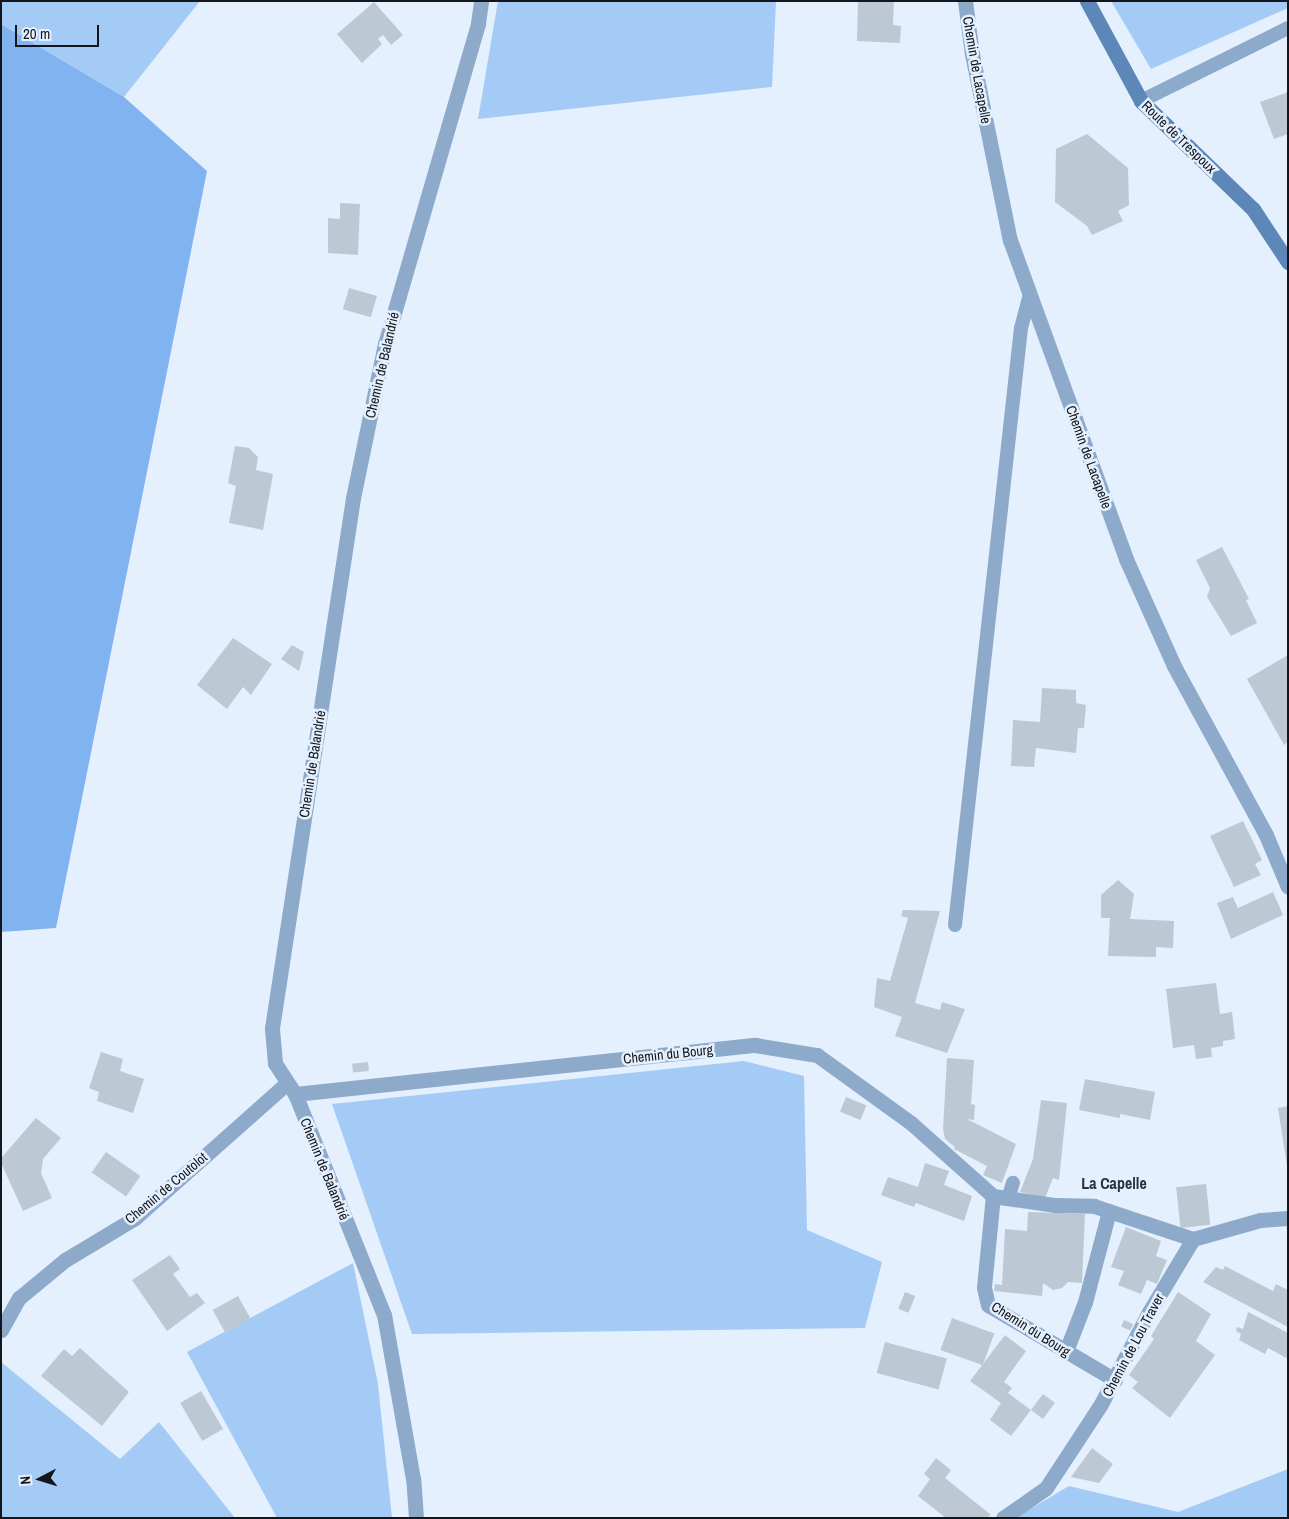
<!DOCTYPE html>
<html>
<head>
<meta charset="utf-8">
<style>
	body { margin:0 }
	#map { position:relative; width:1289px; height:1519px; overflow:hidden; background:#e5f0fe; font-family:"Archivo Narrow",sans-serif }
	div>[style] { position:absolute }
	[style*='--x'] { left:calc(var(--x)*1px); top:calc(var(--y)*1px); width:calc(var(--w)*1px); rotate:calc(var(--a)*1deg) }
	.green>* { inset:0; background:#a4caf6 }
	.forest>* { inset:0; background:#80b3f0 }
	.building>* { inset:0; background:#bdc8d5; transform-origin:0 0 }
	.lane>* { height:14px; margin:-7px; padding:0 7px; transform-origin:7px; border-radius:7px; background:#8daacb }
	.street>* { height:15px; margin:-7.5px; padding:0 7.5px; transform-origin:7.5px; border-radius:7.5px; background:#8daacb }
	.secondary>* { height:15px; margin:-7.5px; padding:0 7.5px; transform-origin:7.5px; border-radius:7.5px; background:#5d87b8 }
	span { translate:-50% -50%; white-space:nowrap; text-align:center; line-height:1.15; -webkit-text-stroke:5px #e5f0fe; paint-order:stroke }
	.street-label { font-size:14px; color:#13161b }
	.quarter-label { font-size:16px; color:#2a333d; font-weight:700 }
	.frame { position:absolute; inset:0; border:2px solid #13161b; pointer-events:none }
	.north { position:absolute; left:15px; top:1454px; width:50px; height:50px; -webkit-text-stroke:4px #e5f0fe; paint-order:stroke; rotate:265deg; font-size:14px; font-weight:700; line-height:20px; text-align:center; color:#13161b }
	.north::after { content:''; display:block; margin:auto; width:18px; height:22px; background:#13161b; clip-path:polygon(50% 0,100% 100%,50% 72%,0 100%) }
	.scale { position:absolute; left:15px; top:25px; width:84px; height:22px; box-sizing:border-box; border:2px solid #13161b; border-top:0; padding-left:6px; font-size:15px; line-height:18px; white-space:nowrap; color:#13161b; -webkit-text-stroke:4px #e5f0fe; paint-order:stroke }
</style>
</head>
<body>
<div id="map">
	<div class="green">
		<i style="clip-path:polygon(1px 1px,200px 1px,124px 97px,1px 24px)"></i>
		<i style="clip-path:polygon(498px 1px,776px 1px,772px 87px,478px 119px)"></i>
		<i style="clip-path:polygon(1111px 1px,1288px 1px,1288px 8px,1151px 69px)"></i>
		<i style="clip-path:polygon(744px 1061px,804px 1076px,807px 1230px,882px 1262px,865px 1328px,412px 1334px,332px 1104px)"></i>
		<i style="clip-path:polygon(353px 1263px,378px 1384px,392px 1518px,277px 1518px,187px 1352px)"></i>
		<i style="clip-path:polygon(1px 1362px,120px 1459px,159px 1422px,235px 1518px,1px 1518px)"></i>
		<i style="clip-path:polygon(1288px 1469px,1288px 1518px,1015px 1518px,1069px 1486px,1178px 1512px)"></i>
	</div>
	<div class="forest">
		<i style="clip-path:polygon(1px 24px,124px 97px,207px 171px,56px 928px,1px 932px)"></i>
	</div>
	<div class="building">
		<i style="clip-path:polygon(858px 1px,894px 1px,893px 25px,901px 26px,900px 43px,857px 41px)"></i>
		<i style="clip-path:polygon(374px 2px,403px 35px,391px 45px,383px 35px,378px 39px,382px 44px,362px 63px,337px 34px)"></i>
		<i style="clip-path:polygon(1288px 92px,1288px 134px,1274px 139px,1260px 102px)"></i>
		<i style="clip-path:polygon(1087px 134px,1128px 168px,1129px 205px,1118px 211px,1123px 221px,1092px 235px,1087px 226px,1055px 202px,1056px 149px)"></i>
		<i style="clip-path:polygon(340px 203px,360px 204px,358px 255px,328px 253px,328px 218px,340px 219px)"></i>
		<i style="left:349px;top:288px;width:29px;height:22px;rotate:16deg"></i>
		<i style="clip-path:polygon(235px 446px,249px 448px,258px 457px,256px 470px,273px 474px,263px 530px,229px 523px,236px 486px,228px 483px)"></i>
		<i style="clip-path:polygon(1222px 547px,1249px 599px,1246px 600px,1257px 623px,1231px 636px,1207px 597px,1210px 588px,1196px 560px)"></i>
		<i style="clip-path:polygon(233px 638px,272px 664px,251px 695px,243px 687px,227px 709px,197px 685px)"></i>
		<i style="clip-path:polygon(292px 645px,304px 652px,299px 671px,281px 659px)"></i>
		<i style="clip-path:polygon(1288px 655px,1288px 742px,1284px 745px,1247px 679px)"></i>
		<i style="clip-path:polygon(1042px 688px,1076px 690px,1076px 703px,1086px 705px,1084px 728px,1078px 728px,1076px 753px,1036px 748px,1034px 767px,1011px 766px,1013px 720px,1040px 722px)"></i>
		<i style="clip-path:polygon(1243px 821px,1262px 860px,1255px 864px,1261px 875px,1234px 887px,1210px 836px)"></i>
		<i style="clip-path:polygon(1118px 880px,1134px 894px,1130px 919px,1174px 921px,1173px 948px,1156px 947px,1156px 957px,1108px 956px,1110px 918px,1101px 918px,1101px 895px)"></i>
		<i style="clip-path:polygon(1273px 892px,1283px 915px,1231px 939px,1217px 903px,1233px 897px,1238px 908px)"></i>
		<i style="clip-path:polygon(903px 910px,940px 911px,915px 1003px,940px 1010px,942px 1002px,965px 1009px,947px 1053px,895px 1036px,902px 1017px,874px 1007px,877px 978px,890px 981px,908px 918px,901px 916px)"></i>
		<i style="clip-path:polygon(1216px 983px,1220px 1014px,1232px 1012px,1235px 1039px,1223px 1041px,1223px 1046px,1211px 1048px,1212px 1057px,1196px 1059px,1194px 1045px,1173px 1048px,1166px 989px)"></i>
		<i style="clip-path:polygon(101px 1052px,123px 1059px,120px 1071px,144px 1079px,133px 1113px,97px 1101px,99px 1092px,89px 1088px)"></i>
		<i style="clip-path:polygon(947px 1058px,974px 1060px,971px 1104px,975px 1105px,974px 1120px,967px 1119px,1016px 1144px,1002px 1183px,983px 1175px,987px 1166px,954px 1149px,955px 1147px,945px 1139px,943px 1129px)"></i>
		<i style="left:368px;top:1062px;width:9px;height:16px;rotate:84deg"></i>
		<i style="clip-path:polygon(1085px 1079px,1155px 1092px,1150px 1120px,1120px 1114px,1120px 1118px,1079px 1110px)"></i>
		<i style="left:846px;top:1097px;width:22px;height:16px;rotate:22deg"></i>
		<i style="clip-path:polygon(1041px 1100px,1067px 1103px,1059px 1180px,1053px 1178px,1045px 1198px,1020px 1192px,1033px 1159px)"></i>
		<i style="clip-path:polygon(1288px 1106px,1288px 1166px,1287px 1166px,1278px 1108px)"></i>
		<i style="clip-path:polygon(36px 1118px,61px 1138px,43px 1159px,41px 1173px,52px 1198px,23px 1211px,2px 1165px,2px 1157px)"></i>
		<i style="left:106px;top:1152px;width:42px;height:25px;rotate:35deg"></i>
		<i style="clip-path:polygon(925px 1163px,949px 1171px,944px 1185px,972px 1196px,964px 1221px,916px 1203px,914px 1207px,881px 1195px,888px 1177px,918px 1187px)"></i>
		<i style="left:1206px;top:1184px;width:41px;height:30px;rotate:84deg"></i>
		<i style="clip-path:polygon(1028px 1212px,1085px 1214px,1082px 1283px,1068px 1282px,1062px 1288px,1053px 1290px,1043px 1283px,1042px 1296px,994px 1291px,995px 1284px,1002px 1285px,1005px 1229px,1027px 1231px)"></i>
		<i style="clip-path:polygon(1126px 1227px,1161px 1241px,1156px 1256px,1167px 1260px,1157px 1284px,1147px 1280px,1141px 1294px,1118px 1285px,1124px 1271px,1111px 1267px)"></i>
		<i style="clip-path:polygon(170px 1255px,180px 1269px,173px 1274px,190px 1297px,197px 1293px,205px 1303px,167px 1331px,132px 1280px)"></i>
		<i style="clip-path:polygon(1225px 1266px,1273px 1291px,1276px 1284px,1288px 1290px,1288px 1327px,1203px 1282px,1216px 1267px,1223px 1270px)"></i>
		<i style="left:905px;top:1292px;width:11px;height:18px;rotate:22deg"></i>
		<i style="clip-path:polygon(1178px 1292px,1211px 1314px,1196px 1341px,1215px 1355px,1170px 1418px,1132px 1388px,1138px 1382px,1129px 1375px,1154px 1339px,1151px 1336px)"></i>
		<i style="left:238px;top:1296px;width:26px;height:29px;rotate:61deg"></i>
		<i style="clip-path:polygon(1248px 1312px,1288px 1333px,1288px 1359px,1268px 1348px,1265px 1354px,1239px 1340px,1241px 1334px,1236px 1331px,1237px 1327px,1243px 1329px)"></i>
		<i style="left:952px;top:1318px;width:45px;height:34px;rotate:20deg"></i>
		<i style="left:1124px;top:1320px;width:10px;height:7px;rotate:24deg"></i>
		<i style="clip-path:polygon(1005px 1335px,1026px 1351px,1004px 1382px,1012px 1388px,1008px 1393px,1031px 1410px,1011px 1436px,990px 1420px,1001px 1403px,970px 1381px)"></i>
		<i style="left:885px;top:1342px;width:64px;height:32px;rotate:15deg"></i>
		<i style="clip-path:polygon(80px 1348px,129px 1392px,102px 1426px,41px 1376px,64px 1349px,72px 1356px)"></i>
		<i style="left:201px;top:1391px;width:44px;height:24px;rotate:60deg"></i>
		<i style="left:1043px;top:1394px;width:15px;height:20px;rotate:37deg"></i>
		<i style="clip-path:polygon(1092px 1448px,1113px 1464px,1099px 1483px,1071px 1477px)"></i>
		<i style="clip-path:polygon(936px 1458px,951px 1470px,945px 1478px,991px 1515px,986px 1518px,946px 1518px,918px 1496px,930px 1479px,924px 1474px)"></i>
	</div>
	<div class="lane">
		<i style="--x:1141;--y:101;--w:164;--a:-26.4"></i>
		<i style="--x:955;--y:925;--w:601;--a:-83.69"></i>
		<i style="--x:1021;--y:328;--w:34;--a:-75"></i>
		<i style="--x:1008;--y:1199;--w:17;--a:-73"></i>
	</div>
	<div class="street">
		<i style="--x:965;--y:1;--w:53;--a:82.5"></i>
		<i style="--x:972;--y:54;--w:190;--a:78.5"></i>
		<i style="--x:1010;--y:240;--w:339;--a:70"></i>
		<i style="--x:1126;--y:559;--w:117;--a:65.8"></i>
		<i style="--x:1174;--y:666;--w:192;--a:61.4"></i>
		<i style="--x:1266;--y:835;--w:56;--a:67.1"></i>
		<i style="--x:295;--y:1094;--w:463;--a:-6.1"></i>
		<i style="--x:755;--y:1045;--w:63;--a:9.2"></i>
		<i style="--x:817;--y:1055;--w:116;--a:35.9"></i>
		<i style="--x:911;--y:1123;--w:110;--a:41.7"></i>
		<i style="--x:1;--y:1330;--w:37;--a:-61"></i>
		<i style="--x:19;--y:1298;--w:60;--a:-39.6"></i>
		<i style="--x:65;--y:1260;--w:82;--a:-31"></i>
		<i style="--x:135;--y:1218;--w:203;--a:-41.6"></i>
		<i style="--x:1066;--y:1351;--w:53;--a:-68.8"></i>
		<i style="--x:1085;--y:1302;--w:94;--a:-75.2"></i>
		<i style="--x:1115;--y:1380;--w:147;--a:-149.4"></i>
		<i style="--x:988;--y:1305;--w:18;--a:-103"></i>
		<i style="--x:984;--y:1287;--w:91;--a:-84.4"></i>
		<i style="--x:993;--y:1196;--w:63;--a:8.3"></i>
		<i style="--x:1055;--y:1205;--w:39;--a:1"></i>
		<i style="--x:1094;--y:1206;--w:104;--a:18.4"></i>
		<i style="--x:416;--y:1518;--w:39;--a:-94"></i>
		<i style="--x:413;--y:1479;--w:167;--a:-100"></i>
		<i style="--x:384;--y:1315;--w:238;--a:-111.9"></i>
		<i style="--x:295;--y:1094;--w:37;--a:-123"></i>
		<i style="--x:275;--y:1063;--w:35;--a:-95"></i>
		<i style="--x:272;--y:1028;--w:536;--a:-81.31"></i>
		<i style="--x:353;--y:498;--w:157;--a:-78.3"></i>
		<i style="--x:385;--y:344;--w:334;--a:-73.8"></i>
		<i style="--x:478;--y:23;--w:22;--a:-82"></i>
		<i style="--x:1003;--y:1518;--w:52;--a:-34.9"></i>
		<i style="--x:1046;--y:1488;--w:100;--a:-56.8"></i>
		<i style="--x:1101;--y:1404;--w:104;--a:-62.4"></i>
		<i style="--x:1149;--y:1312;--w:85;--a:-58.9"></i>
		<i style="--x:1193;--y:1239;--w:70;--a:-15.8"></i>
		<i style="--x:1260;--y:1220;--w:28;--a:-4"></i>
	</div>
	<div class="secondary">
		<i style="--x:1087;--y:1;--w:114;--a:61.6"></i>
		<i style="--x:1141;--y:101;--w:156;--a:44"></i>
		<i style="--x:1253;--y:209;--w:64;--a:56.6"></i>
	</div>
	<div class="street-label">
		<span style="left:977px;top:70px;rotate:80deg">Chemin de Lacapelle</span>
		<span style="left:1179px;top:137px;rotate:44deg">Route de Trespoux</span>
		<span style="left:382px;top:365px;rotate:-77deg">Chemin de Balandrié</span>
		<span style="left:1089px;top:457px;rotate:70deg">Chemin de Lacapelle</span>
		<span style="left:312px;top:764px;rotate:-81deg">Chemin de Balandrié</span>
		<span style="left:668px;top:1054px;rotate:-6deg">Chemin du Bourg</span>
		<span style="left:325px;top:1169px;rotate:68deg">Chemin de Balandrié</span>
		<span style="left:166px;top:1188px;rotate:-40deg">Chemin de Coutolot</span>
		<span style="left:1031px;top:1329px;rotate:32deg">Chemin du Bourg</span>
		<span style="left:1133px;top:1345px;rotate:-62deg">Chemin de Lou Traver</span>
	</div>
	<div class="quarter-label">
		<span style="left:1114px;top:1183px">La Capelle</span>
	</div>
	<div class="frame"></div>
	<div class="north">N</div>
	<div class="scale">20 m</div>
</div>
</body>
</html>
